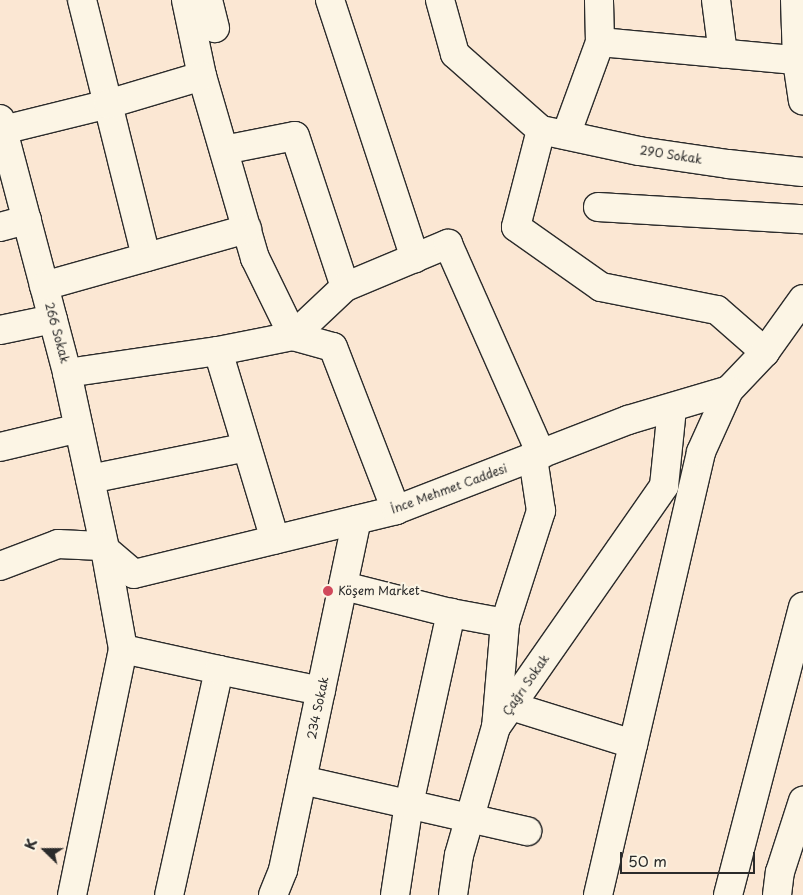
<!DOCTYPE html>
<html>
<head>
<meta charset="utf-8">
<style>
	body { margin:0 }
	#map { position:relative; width:803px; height:895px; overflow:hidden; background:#fbe7d3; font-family:"Playpen Sans",sans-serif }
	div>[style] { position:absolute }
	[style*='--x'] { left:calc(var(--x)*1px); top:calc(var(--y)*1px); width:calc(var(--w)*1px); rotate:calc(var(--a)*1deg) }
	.roads { filter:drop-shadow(1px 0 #2b2b2b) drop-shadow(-1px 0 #2b2b2b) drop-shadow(0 1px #2b2b2b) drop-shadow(0 -1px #2b2b2b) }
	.minor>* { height:28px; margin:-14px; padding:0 14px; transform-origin:14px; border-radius:14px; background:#fcf5e5 }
	.dots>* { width:14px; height:14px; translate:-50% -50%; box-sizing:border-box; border:2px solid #fcf5e5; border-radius:50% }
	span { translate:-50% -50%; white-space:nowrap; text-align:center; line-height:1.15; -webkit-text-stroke:4.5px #fcf5e5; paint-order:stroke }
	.street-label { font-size:12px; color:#2b2b2b }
	.poi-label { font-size:12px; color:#2b2b2b }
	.left { translate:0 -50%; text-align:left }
	.north { position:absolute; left:20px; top:825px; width:50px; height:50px; -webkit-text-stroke:4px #fcf5e5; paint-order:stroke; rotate:292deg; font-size:14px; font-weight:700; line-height:20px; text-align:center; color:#2b2b2b }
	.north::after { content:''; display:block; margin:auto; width:18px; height:22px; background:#2b2b2b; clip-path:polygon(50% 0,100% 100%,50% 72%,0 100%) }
	.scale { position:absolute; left:620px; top:852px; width:135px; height:22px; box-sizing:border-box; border:2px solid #2b2b2b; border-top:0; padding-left:6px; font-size:15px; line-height:18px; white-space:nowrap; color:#2b2b2b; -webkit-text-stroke:4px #fcf5e5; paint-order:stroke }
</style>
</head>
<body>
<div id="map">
	<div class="roads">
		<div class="minor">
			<i style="--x:82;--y:0;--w:265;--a:76"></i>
			<i style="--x:186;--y:0;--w:78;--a:78.1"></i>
			<i style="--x:202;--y:76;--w:190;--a:73.8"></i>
			<i style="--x:255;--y:258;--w:87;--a:64"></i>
			<i style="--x:293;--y:336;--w:41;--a:15.4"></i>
			<i style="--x:333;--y:347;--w:175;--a:68.9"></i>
			<i style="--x:208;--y:0;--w:29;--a:76"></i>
			<i style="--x:330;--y:0;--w:272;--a:71.8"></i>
			<i style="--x:440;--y:0;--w:56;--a:74.5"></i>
			<i style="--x:455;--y:54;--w:115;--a:41.5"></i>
			<i style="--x:541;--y:130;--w:100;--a:12.1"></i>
			<i style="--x:639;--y:151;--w:90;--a:8.3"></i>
			<i style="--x:728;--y:164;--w:75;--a:6.1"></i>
			<i style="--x:716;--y:0;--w:54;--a:82.6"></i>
			<i style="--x:795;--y:0;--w:61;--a:88.1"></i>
			<i style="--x:797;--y:61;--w:40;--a:81.5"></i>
			<i style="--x:600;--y:42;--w:204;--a:5.3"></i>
			<i style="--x:0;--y:119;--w:263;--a:75.2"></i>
			<i style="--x:67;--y:373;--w:180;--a:77.8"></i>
			<i style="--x:105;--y:549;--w:102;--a:79.8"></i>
			<i style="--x:123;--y:649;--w:251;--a:101.7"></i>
			<i style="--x:3;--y:130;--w:108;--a:-13.9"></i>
			<i style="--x:108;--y:104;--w:98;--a:-16.6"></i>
			<i style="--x:541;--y:130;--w:100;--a:104.5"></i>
			<i style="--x:516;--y:227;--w:104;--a:35.2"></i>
			<i style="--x:601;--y:287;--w:118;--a:11.2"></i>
			<i style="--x:717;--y:310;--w:64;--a:41.2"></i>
			<i style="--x:566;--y:135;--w:99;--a:-69.9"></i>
			<i style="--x:600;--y:42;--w:42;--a:-91.4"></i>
			<i style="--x:224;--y:150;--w:72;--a:-11.2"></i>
			<i style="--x:295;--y:136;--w:159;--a:71.7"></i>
			<i style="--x:598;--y:207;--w:205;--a:3.4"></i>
			<i style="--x:0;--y:227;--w:28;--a:-15"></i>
			<i style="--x:44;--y:286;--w:211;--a:-15.7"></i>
			<i style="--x:0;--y:330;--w:54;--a:-11.7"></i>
			<i style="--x:218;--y:351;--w:197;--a:73.2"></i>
			<i style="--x:67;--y:373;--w:153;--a:-8.3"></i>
			<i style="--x:218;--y:351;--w:76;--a:-11.3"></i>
			<i style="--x:293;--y:336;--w:71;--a:-43.3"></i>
			<i style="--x:345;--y:287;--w:112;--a:-22.7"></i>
			<i style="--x:448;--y:244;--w:230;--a:66.1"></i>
			<i style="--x:0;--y:447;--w:81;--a:-13.5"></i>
			<i style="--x:90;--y:479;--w:160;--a:-11.5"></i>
			<i style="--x:0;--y:566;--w:62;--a:-20.8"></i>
			<i style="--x:58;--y:544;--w:43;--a:2.7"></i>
			<i style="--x:101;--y:546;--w:43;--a:40.3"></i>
			<i style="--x:134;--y:574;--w:270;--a:-13.7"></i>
			<i style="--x:396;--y:510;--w:249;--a:-21.2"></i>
			<i style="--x:628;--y:420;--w:105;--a:-16.5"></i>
			<i style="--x:729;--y:390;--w:52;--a:-46.5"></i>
			<i style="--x:765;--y:352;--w:65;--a:-54.4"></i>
			<i style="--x:344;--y:586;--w:110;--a:14.2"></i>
			<i style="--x:451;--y:613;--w:55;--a:10.5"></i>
			<i style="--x:505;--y:623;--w:104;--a:94.9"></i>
			<i style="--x:496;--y:727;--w:294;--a:-55.1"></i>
			<i style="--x:664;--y:486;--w:78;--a:-84.1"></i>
			<i style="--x:505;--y:623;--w:118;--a:-72.2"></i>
			<i style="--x:541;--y:511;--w:54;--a:-98.6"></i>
			<i style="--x:123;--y:649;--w:98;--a:12.3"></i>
			<i style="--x:219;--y:670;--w:230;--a:102.5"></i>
			<i style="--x:219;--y:670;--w:104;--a:11.6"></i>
			<i style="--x:511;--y:706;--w:128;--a:17.3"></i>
			<i style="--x:302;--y:780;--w:231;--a:12.8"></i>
			<i style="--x:273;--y:895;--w:27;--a:-68"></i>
			<i style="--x:283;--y:870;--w:358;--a:-78.1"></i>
			<i style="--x:395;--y:895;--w:92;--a:-81.3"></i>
			<i style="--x:409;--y:804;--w:196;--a:-77.6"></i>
			<i style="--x:453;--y:895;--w:40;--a:-81.5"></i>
			<i style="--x:459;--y:855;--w:133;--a:-73.9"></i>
			<i style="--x:598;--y:895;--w:455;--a:-76.9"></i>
			<i style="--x:701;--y:452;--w:68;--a:-65.7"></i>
			<i style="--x:728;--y:895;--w:298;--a:-75.4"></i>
			<i style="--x:777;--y:895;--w:23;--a:-83"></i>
			<i style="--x:780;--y:872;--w:75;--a:-72.1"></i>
		</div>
	</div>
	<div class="dots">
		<i style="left:328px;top:591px;background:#d1495b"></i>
	</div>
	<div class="street-label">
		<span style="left:671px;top:155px;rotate:9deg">290 Sokak</span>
		<span style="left:57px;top:333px;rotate:75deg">266 Sokak</span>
		<span style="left:449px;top:489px;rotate:-20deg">İnce Mehmet Caddesi</span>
		<span style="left:526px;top:685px;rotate:-55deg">Çağrı Sokak</span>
		<span style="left:318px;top:708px;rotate:-78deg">234 Sokak</span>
	</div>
	<div class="poi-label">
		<span class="left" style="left:338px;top:591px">Köşem Market</span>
	</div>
	<div class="north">K</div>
	<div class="scale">50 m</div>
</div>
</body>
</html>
